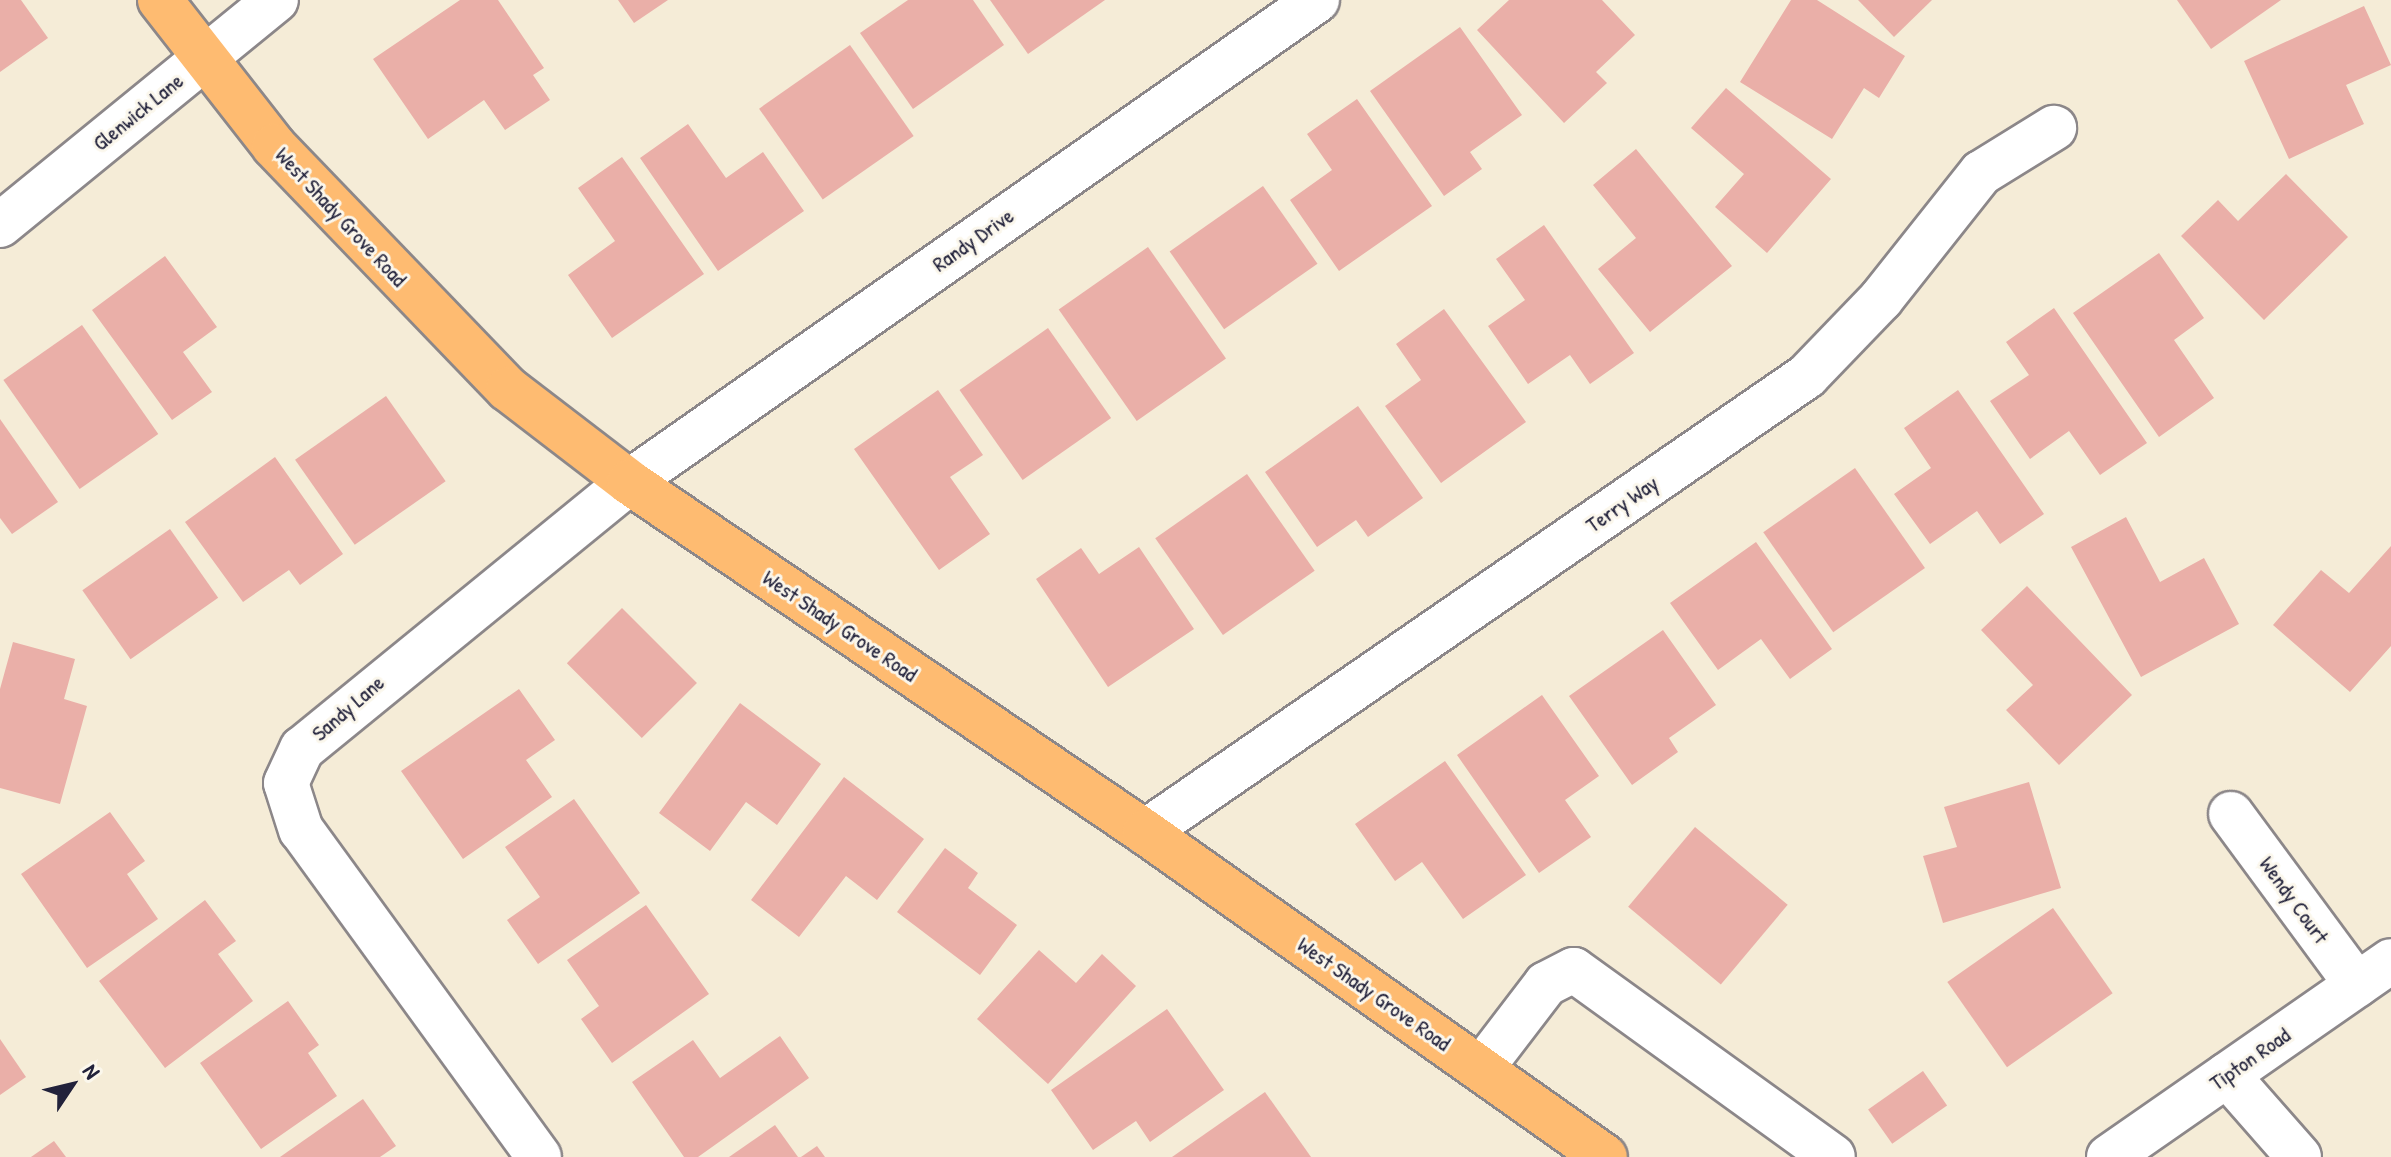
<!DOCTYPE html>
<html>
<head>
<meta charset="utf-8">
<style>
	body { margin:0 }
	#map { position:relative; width:2391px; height:1157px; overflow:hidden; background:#f5ecd7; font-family:"Patrick Hand",sans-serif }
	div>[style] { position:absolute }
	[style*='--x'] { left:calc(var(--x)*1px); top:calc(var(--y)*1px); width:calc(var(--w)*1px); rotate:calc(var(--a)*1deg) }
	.building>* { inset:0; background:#eaafa8; transform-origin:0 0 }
	.roads { filter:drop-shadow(2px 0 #8c8789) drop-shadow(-2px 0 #8c8789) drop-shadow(0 2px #8c8789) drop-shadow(0 -2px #8c8789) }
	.minor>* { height:44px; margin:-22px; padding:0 22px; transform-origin:22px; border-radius:22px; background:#fff }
	.major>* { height:44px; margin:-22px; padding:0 22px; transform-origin:22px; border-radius:22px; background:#febb71 }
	span { translate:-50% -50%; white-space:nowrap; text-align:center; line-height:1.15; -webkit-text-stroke:6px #fbf7ec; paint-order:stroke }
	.street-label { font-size:22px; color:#22223b }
	.north { position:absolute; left:32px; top:1045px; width:80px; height:80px; -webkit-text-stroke:6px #fbf7ec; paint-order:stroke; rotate:55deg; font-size:22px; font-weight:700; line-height:32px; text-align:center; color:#22223b }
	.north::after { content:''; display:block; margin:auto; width:28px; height:36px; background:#22223b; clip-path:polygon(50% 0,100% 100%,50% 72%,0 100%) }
</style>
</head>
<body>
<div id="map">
	<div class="building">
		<i style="clip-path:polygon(0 0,21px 0,48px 38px,0 72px)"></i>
		<i style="clip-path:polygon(460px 0,498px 0,544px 68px,533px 75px,550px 100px,505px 130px,484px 100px,428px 139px,373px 59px)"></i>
		<i style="clip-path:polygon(618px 0,668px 0,634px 23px)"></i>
		<i style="clip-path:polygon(908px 0,973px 0,1004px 45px,913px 109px,860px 33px)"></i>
		<i style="clip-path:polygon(990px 0,1105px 0,1028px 54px)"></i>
		<i style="clip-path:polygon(1509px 0,1602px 0,1635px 35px,1596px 72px,1607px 83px,1564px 123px,1477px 30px)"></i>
		<i style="clip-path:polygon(1791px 0,1817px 0,1905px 56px,1879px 98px,1864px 88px,1832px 139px,1740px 82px)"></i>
		<i style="clip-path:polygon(1858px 0,1932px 0,1894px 37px)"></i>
		<i style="clip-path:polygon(2177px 0,2281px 0,2211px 49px)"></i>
		<i style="clip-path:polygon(2364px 6px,2391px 65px,2346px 85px,2364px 124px,2289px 159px,2244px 61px)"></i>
		<i style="clip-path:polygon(1460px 27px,1522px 115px,1470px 152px,1482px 169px,1444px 196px,1370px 91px)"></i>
		<i style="left:850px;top:45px;width:111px;height:111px;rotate:55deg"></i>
		<i style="clip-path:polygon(1726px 88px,1831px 179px,1767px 253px,1715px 207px,1744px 174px,1691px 128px)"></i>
		<i style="clip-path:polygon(1357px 99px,1432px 206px,1339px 271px,1290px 200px,1332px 170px,1307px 134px)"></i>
		<i style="clip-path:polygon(688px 124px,726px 178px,763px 152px,804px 211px,718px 271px,640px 158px)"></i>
		<i style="clip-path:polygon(1636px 149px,1732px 266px,1650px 332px,1598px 269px,1636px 238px,1593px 185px)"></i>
		<i style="clip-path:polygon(622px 157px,704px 274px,612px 338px,568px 275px,615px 241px,578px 188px)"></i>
		<i style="clip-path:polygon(2286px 174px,2348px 237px,2264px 320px,2181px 236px,2218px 200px,2238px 221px)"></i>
		<i style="left:1263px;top:186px;width:95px;height:114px;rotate:55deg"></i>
		<i style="clip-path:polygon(1544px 225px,1634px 353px,1590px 384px,1570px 355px,1528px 384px,1488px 326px,1525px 300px,1496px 259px)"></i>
		<i style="left:1148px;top:247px;width:136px;height:109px;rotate:55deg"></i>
		<i style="clip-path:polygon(2159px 253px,2204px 318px,2174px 340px,2214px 398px,2159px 437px,2073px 313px)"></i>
		<i style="clip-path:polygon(165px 256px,217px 327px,183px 352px,212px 392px,172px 420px,92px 310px)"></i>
		<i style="clip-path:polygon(2054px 308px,2147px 443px,2100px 475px,2069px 431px,2030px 459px,1990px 401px,2029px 375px,2006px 342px)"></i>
		<i style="clip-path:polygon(1444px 309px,1526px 422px,1441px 483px,1385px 406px,1421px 380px,1396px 344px)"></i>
		<i style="left:82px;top:325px;width:133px;height:96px;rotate:55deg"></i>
		<i style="left:1048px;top:328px;width:110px;height:108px;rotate:55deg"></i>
		<i style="clip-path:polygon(938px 390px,983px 455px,950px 477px,990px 534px,939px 570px,854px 449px)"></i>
		<i style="clip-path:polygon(1958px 390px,2044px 514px,2000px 544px,1977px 511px,1930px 544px,1894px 494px,1931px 468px,1904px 428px)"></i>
		<i style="left:386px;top:396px;width:104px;height:111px;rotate:55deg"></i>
		<i style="clip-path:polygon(1358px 406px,1423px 498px,1368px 537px,1356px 520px,1317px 547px,1265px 472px)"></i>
		<i style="clip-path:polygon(0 419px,58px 502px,12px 534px,0 518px)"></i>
		<i style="clip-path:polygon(275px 457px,343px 554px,300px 585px,289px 570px,243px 602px,185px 522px)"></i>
		<i style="left:1855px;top:468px;width:122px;height:112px;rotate:55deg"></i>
		<i style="left:1247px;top:474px;width:118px;height:112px;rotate:55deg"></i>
		<i style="clip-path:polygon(2126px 517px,2160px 582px,2204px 558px,2239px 624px,2141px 677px,2071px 547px)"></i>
		<i style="left:170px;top:529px;width:84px;height:107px;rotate:55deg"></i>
		<i style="clip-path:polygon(1756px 542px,1832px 649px,1790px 679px,1761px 639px,1718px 670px,1670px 603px)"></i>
		<i style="clip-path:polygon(2391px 546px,2391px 646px,2350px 692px,2273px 625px,2321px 570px,2349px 593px)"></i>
		<i style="clip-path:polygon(1139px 547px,1194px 629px,1108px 687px,1036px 579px,1081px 548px,1099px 574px)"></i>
		<i style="clip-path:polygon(2027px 586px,2132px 695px,2059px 765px,2006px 710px,2033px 685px,1981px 630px)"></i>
		<i style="left:622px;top:608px;width:106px;height:78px;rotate:45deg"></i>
		<i style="clip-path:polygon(1663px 630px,1716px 705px,1669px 738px,1678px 752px,1632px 785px,1569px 696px)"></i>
		<i style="clip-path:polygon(13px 642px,75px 659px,64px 699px,87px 706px,60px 804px,0 788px,0 689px)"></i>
		<i style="clip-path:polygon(519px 689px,555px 740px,526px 760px,552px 797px,463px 859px,401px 771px)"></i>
		<i style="clip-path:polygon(1542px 695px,1599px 776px,1565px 800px,1591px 837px,1539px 873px,1457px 755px)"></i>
		<i style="clip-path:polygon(740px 703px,821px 764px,777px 825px,746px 802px,710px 851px,659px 813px)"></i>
		<i style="clip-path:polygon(1445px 761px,1526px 875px,1463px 919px,1422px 862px,1395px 881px,1355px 824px)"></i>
		<i style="clip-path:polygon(844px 777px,924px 839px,877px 900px,846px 876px,799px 937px,751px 900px)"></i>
		<i style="clip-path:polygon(2029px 782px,2061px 888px,1943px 923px,1923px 856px,1957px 847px,1944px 807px)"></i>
		<i style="clip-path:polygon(574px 799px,640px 893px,538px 964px,507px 920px,540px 897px,505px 847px)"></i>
		<i style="clip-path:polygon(110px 812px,145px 861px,127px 874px,158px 919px,87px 968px,21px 874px)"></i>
		<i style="left:1695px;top:827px;width:121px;height:104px;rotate:40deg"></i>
		<i style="clip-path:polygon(945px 848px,978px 873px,968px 888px,1017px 925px,980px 975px,897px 912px)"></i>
		<i style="clip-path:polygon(205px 900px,236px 941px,218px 954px,253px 1001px,165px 1068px,99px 981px)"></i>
		<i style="clip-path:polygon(646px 905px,709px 994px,612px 1063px,581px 1019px,599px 1006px,567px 960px)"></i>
		<i style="left:2053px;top:908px;width:104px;height:129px;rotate:55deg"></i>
		<i style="clip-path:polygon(1039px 950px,1076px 983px,1102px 954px,1136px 986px,1048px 1084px,977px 1019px)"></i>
		<i style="clip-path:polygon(288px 1001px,319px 1045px,308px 1053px,337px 1096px,261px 1149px,200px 1063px)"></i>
		<i style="clip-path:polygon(1167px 1009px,1224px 1090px,1150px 1142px,1136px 1121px,1093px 1150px,1051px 1090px)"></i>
		<i style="clip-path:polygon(780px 1036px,809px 1078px,698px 1157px,684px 1157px,632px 1082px,693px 1040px,720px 1078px)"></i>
		<i style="clip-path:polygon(0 1039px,26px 1077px,0 1095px)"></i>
		<i style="left:1923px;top:1071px;width:42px;height:67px;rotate:55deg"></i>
		<i style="clip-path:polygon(1265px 1092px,1311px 1157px,1172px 1157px)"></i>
		<i style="clip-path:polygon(363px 1099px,396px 1146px,380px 1157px,280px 1157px)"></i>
		<i style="clip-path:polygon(775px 1125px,798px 1157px,729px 1157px)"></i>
		<i style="clip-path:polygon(54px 1141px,66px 1157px,31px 1157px)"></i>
		<i style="clip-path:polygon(817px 1146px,825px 1157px,801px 1157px)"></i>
	</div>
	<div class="roads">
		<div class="minor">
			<i style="--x:0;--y:225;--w:356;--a:-39.2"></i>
			<i style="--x:2231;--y:814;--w:212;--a:53.6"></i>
			<i style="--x:1145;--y:832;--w:804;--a:-34.56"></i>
			<i style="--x:1807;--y:376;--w:107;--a:-46.1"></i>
			<i style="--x:1881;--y:299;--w:161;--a:-51.6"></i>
			<i style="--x:1981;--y:173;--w:86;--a:-31.7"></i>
			<i style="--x:1481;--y:1069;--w:107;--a:-52.6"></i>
			<i style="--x:1546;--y:984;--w:31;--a:-27"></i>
			<i style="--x:1574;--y:970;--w:319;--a:35.8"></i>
			<i style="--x:2227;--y:1075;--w:109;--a:48.7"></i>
			<i style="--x:539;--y:1157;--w:404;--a:-126"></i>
			<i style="--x:301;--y:830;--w:49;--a:-107.7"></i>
			<i style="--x:286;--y:783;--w:38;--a:-65"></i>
			<i style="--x:302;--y:749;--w:422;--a:-39.2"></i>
			<i style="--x:629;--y:482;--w:840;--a:-35.01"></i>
			<i style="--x:2109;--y:1157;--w:343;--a:-34.8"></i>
		</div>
		<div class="major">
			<i style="--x:160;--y:0;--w:185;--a:52"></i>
			<i style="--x:274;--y:146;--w:337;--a:46.1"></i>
			<i style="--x:508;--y:389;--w:153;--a:37.5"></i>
			<i style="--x:629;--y:482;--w:624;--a:34.15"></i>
			<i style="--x:1145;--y:832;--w:563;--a:35.24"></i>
		</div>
	</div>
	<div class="street-label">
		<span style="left:138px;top:112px;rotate:-39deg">Glenwick Lane</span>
		<span style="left:341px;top:217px;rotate:47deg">West Shady Grove Road</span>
		<span style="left:973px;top:240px;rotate:-35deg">Randy Drive</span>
		<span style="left:1622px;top:504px;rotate:-35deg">Terry Way</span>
		<span style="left:840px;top:626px;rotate:34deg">West Shady Grove Road</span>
		<span style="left:348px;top:708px;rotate:-41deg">Sandy Lane</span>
		<span style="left:2294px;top:900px;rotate:54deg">Wendy Court</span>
		<span style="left:1374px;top:994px;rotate:35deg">West Shady Grove Road</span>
		<span style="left:2250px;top:1059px;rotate:-35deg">Tipton Road</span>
	</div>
	<div class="north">N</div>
</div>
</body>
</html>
